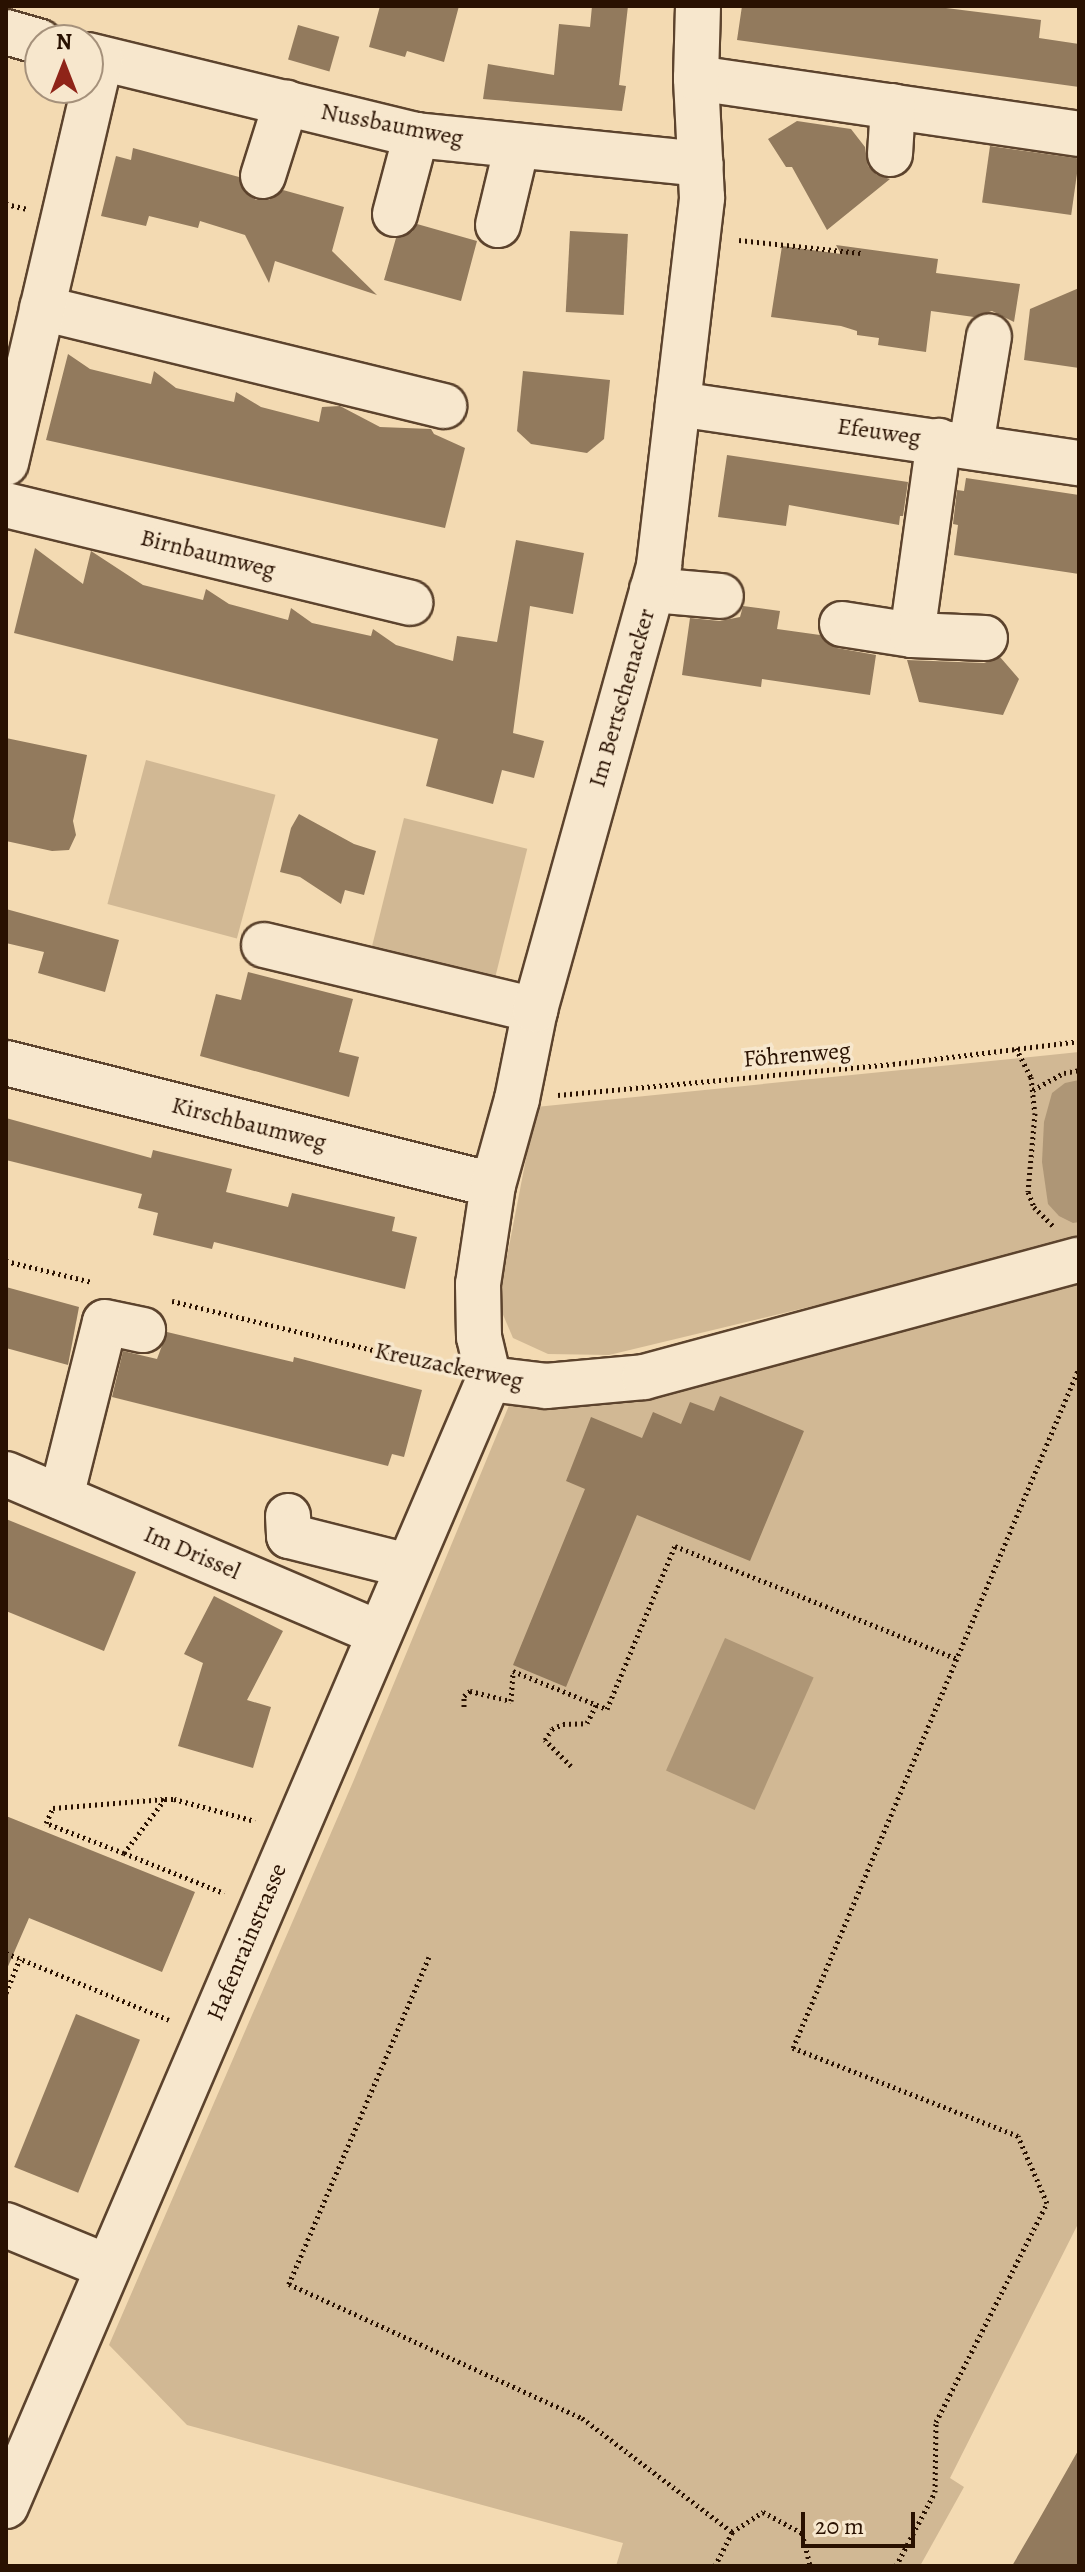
<!DOCTYPE html>
<html>
<head>
<meta charset="utf-8">
<style>
	body { margin:0 }
	#map { position:relative; width:1085px; height:2572px; overflow:hidden; background:#f3dab2; font-family:Alegreya,serif }
	div>[style] { position:absolute }
	[style*='--x'] { left:calc(var(--x)*1px); top:calc(var(--y)*1px); width:calc(var(--w)*1px); rotate:calc(var(--a)*1deg) }
	.green>* { inset:0; background:#d1b894; transform-origin:0 0 }
	.water>* { inset:0; background:#ae9676; transform-origin:0 0 }
	.building>* { inset:0; background:#927a5d; transform-origin:0 0 }
	.path>* { height:5px; margin-top:-2.5px; transform-origin:0; background:repeating-linear-gradient(90deg,#291101 0 2px,transparent 0 6px) }
	.roads { filter:drop-shadow(2px 0 #5c432d) drop-shadow(-2px 0 #5c432d) drop-shadow(0 2px #5c432d) drop-shadow(0 -2px #5c432d) }
	.minor>* { height:44px; margin:-22px; padding:0 22px; transform-origin:22px; border-radius:22px; background:#f7e7cd }
	span { translate:-50% -50%; white-space:nowrap; text-align:center; line-height:1.15; -webkit-text-stroke:7px #f7e7cd; paint-order:stroke }
	.street-label { font-size:24px; color:#291101 }
	.frame { position:absolute; inset:0; border:8px solid #291101; pointer-events:none }
	.north { position:absolute; left:24px; top:24px; width:80px; height:80px; box-sizing:border-box; background:#f7e7cd; border:2px solid #a5917b; border-radius:50%; rotate:0deg; font-size:22px; font-weight:700; line-height:32px; text-align:center; color:#291101 }
	.north::after { content:''; display:block; margin:auto; width:28px; height:36px; background:#8f2418; clip-path:polygon(50% 0,100% 100%,50% 72%,0 100%) }
	.scale { position:absolute; left:801px; top:2512px; width:114px; height:36px; box-sizing:border-box; border:4px solid #291101; border-top:0; padding-left:10px; font-size:24px; line-height:28px; white-space:nowrap; color:#291101; -webkit-text-stroke:6px #f7e7cd; paint-order:stroke }
</style>
</head>
<body>
<div id="map">
	<div class="green">
		<i style="left:146px;top:760px;width:134px;height:149px;rotate:15deg"></i>
		<i style="left:404px;top:818px;width:127px;height:136px;rotate:14deg"></i>
		<i style="clip-path:polygon(1079px 1052px,1079px 1242px,609px 1355px,548px 1354px,513px 1338px,498px 1303px,536px 1107px)"></i>
		<i style="clip-path:polygon(1079px 1279px,1079px 2222px,950px 2478px,964px 2487px,920px 2566px,616px 2566px,623px 2543px,187px 2425px,109px 2345px,353px 1782px,510px 1403px)"></i>
	</div>
	<div class="water">
		<i style="clip-path:polygon(1079px 1080px,1079px 1222px,1073px 1223px,1059px 1216px,1048px 1204px,1042px 1162px,1044px 1122px,1052px 1093px,1065px 1083px)"></i>
		<i style="left:725px;top:1638px;width:97px;height:145px;rotate:24deg"></i>
	</div>
	<div class="building">
		<i style="clip-path:polygon(380px 6px,459px 6px,444px 62px,407px 51px,405px 57px,369px 47px)"></i>
		<i style="clip-path:polygon(592px 6px,628px 6px,619px 85px,626px 86px,622px 111px,483px 99px,488px 64px,554px 75px,559px 24px,590px 27px)"></i>
		<i style="clip-path:polygon(742px 6px,930px 6px,1041px 20px,1039px 38px,1079px 44px,1079px 87px,737px 40px)"></i>
		<i style="left:298px;top:25px;width:43px;height:36px;rotate:16deg"></i>
		<i style="clip-path:polygon(797px 121px,851px 129px,865px 147px,868px 166px,877px 175px,890px 179px,827px 230px,792px 167px,786px 167px,768px 139px)"></i>
		<i style="left:990px;top:146px;width:90px;height:57px;rotate:8deg"></i>
		<i style="clip-path:polygon(133px 148px,239px 177px,244px 192px,256px 200px,269px 200px,283px 190px,344px 207px,332px 251px,377px 295px,275px 261px,269px 283px,245px 235px,200px 221px,198px 228px,149px 216px,146px 226px,101px 216px,116px 156px,131px 160px)"></i>
		<i style="clip-path:polygon(417px 224px,477px 241px,461px 301px,384px 280px,396px 238px,412px 232px)"></i>
		<i style="left:570px;top:231px;width:58px;height:81px;rotate:3deg"></i>
		<i style="clip-path:polygon(836px 245px,938px 259px,936px 273px,1020px 284px,1014px 322px,992px 311px,974px 317px,931px 311px,926px 352px,878px 345px,879px 338px,857px 335px,857px 331px,841px 326px,771px 317px,782px 246px,841px 254px)"></i>
		<i style="clip-path:polygon(1079px 288px,1079px 368px,1024px 360px,1030px 309px)"></i>
		<i style="clip-path:polygon(68px 354px,90px 369px,151px 384px,154px 371px,176px 388px,234px 402px,236px 392px,261px 407px,319px 422px,322px 407px,340px 406px,380px 427px,431px 429px,434px 434px,465px 448px,445px 528px,46px 440px)"></i>
		<i style="clip-path:polygon(523px 371px,610px 380px,604px 439px,587px 453px,531px 444px,517px 431px)"></i>
		<i style="clip-path:polygon(727px 455px,908px 482px,903px 516px,900px 516px,899px 525px,789px 505px,786px 526px,718px 517px)"></i>
		<i style="clip-path:polygon(966px 478px,1079px 495px,1079px 574px,954px 555px,958px 525px,953px 524px,957px 490px,964px 491px)"></i>
		<i style="clip-path:polygon(516px 540px,584px 553px,573px 614px,530px 606px,513px 733px,544px 741px,534px 778px,502px 770px,493px 804px,426px 786px,438px 739px,14px 633px,35px 548px,83px 584px,91px 551px,143px 585px,203px 600px,206px 589px,229px 604px,288px 620px,291px 608px,312px 623px,371px 636px,373px 629px,396px 645px,453px 661px,457px 636px,497px 642px)"></i>
		<i style="clip-path:polygon(743px 606px,780px 611px,777px 629px,820px 635px,837px 648px,876px 655px,870px 695px,762px 679px,761px 687px,682px 675px,690px 618px,720px 621px,740px 617px)"></i>
		<i style="clip-path:polygon(1000px 657px,1019px 679px,1003px 715px,919px 702px,907px 660px,984px 663px)"></i>
		<i style="clip-path:polygon(6px 738px,87px 755px,73px 821px,76px 835px,69px 850px,52px 851px,6px 841px)"></i>
		<i style="clip-path:polygon(299px 814px,354px 844px,376px 851px,364px 895px,345px 890px,341px 904px,300px 877px,280px 872px,291px 828px)"></i>
		<i style="clip-path:polygon(6px 909px,119px 940px,105px 992px,38px 973px,44px 952px,6px 943px)"></i>
		<i style="clip-path:polygon(248px 972px,353px 999px,339px 1052px,359px 1057px,349px 1097px,200px 1056px,216px 994px,241px 1000px)"></i>
		<i style="clip-path:polygon(6px 1118px,151px 1158px,153px 1150px,232px 1169px,226px 1192px,288px 1207px,292px 1193px,395px 1217px,392px 1231px,417px 1237px,405px 1289px,214px 1242px,212px 1249px,153px 1235px,158px 1213px,138px 1208px,142px 1194px,6px 1160px)"></i>
		<i style="clip-path:polygon(6px 1287px,79px 1307px,68px 1365px,6px 1348px)"></i>
		<i style="clip-path:polygon(167px 1332px,293px 1362px,294px 1357px,422px 1390px,404px 1457px,392px 1454px,388px 1466px,112px 1397px,123px 1351px,157px 1359px)"></i>
		<i style="clip-path:polygon(720px 1396px,804px 1431px,750px 1561px,637px 1515px,566px 1687px,513px 1665px,585px 1489px,566px 1481px,591px 1417px,642px 1438px,653px 1412px,681px 1424px,690px 1402px,714px 1411px)"></i>
		<i style="clip-path:polygon(6px 1519px,136px 1572px,104px 1651px,6px 1611px)"></i>
		<i style="clip-path:polygon(214px 1596px,283px 1631px,247px 1700px,271px 1707px,253px 1768px,178px 1746px,203px 1663px,184px 1654px)"></i>
		<i style="clip-path:polygon(6px 1816px,195px 1892px,162px 1972px,29px 1918px,6px 1971px)"></i>
		<i style="left:76px;top:2014px;width:69px;height:165px;rotate:22deg"></i>
		<i style="clip-path:polygon(1079px 2449px,1079px 2566px,1012px 2566px,1037px 2523px)"></i>
	</div>
	<div class="path">
		<i style="--x:6;--y:204;--w:22;--a:13"></i>
		<i style="--x:739;--y:240;--w:123;--a:6.1"></i>
		<i style="--x:1016;--y:1048;--w:33;--a:63"></i>
		<i style="--x:1031;--y:1077;--w:36;--a:84"></i>
		<i style="--x:1035;--y:1113;--w:79;--a:95.1"></i>
		<i style="--x:1028;--y:1192;--w:16;--a:68"></i>
		<i style="--x:1034;--y:1207;--w:27;--a:45"></i>
		<i style="--x:1033;--y:1090;--w:35;--a:-29"></i>
		<i style="--x:1064;--y:1073;--w:15;--a:-11"></i>
		<i style="--x:558;--y:1095;--w:336;--a:-5.3"></i>
		<i style="--x:893;--y:1064;--w:187;--a:-7"></i>
		<i style="--x:6;--y:1261;--w:89;--a:13.7"></i>
		<i style="--x:172;--y:1301;--w:282;--a:13.7"></i>
		<i style="--x:464;--y:1707;--w:11;--a:-90"></i>
		<i style="--x:464;--y:1696;--w:8;--a:-40"></i>
		<i style="--x:470;--y:1691;--w:42;--a:13.7"></i>
		<i style="--x:511;--y:1701;--w:30;--a:-86"></i>
		<i style="--x:513;--y:1671;--w:101;--a:22"></i>
		<i style="--x:607;--y:1709;--w:177;--a:-67.4"></i>
		<i style="--x:675;--y:1546;--w:304;--a:21.8"></i>
		<i style="--x:571;--y:1766;--w:37;--a:-135"></i>
		<i style="--x:545;--y:1740;--w:13;--a:-58"></i>
		<i style="--x:552;--y:1729;--w:12;--a:-24"></i>
		<i style="--x:563;--y:1724;--w:24;--a:-2"></i>
		<i style="--x:587;--y:1723;--w:20;--a:-63"></i>
		<i style="--x:165;--y:1799;--w:68;--a:127.2"></i>
		<i style="--x:124;--y:1853;--w:84;--a:-159"></i>
		<i style="--x:46;--y:1823;--w:17;--a:-65"></i>
		<i style="--x:53;--y:1808;--w:112;--a:-4.6"></i>
		<i style="--x:165;--y:1799;--w:9;--a:0"></i>
		<i style="--x:174;--y:1799;--w:84;--a:15.2"></i>
		<i style="--x:124;--y:1853;--w:108;--a:21.8"></i>
		<i style="--x:6;--y:1953;--w:176;--a:22.3"></i>
		<i style="--x:429;--y:1957;--w:356;--a:113.2"></i>
		<i style="--x:289;--y:2284;--w:322;--a:24.6"></i>
		<i style="--x:582;--y:2418;--w:188;--a:37.2"></i>
		<i style="--x:6;--y:1993;--w:37;--a:-68"></i>
		<i style="--x:715;--y:2566;--w:38;--a:-63"></i>
		<i style="--x:732;--y:2532;--w:37;--a:-33"></i>
		<i style="--x:763;--y:2512;--w:44;--a:28.3"></i>
		<i style="--x:802;--y:2533;--w:34;--a:76"></i>
		<i style="--x:896;--y:2566;--w:84;--a:-62.2"></i>
		<i style="--x:935;--y:2492;--w:70;--a:-89.2"></i>
		<i style="--x:936;--y:2422;--w:246;--a:-63.1"></i>
		<i style="--x:1047;--y:2203;--w:73;--a:-113.4"></i>
		<i style="--x:1018;--y:2136;--w:242;--a:-158.6"></i>
		<i style="--x:793;--y:2048;--w:738;--a:-67.19"></i>
	</div>
	<div class="roads">
		<div class="minor">
			<i style="--x:6;--y:32;--w:35;--a:16"></i>
			<i style="--x:88;--y:55;--w:338;--a:13.7"></i>
			<i style="--x:416;--y:135;--w:286;--a:5.8"></i>
			<i style="--x:696;--y:78;--w:387;--a:8.3"></i>
			<i style="--x:890;--y:154;--w:48;--a:-86.4"></i>
			<i style="--x:263;--y:176;--w:77;--a:-72.5"></i>
			<i style="--x:395;--y:214;--w:82;--a:-75.1"></i>
			<i style="--x:498;--y:225;--w:81;--a:-76.5"></i>
			<i style="--x:42;--y:308;--w:414;--a:13.7"></i>
			<i style="--x:678;--y:404;--w:405;--a:8.4"></i>
			<i style="--x:971;--y:445;--w:110;--a:-80.6"></i>
			<i style="--x:6;--y:463;--w:415;--a:-76.8"></i>
			<i style="--x:6;--y:505;--w:416;--a:13.6"></i>
			<i style="--x:652;--y:590;--w:69;--a:5"></i>
			<i style="--x:842;--y:624;--w:71;--a:8.9"></i>
			<i style="--x:912;--y:635;--w:196;--a:-82.1"></i>
			<i style="--x:912;--y:635;--w:73;--a:2.4"></i>
			<i style="--x:264;--y:945;--w:279;--a:13.5"></i>
			<i style="--x:6;--y:1063;--w:502;--a:14.06"></i>
			<i style="--x:489;--y:1379;--w:43;--a:-103.4"></i>
			<i style="--x:479;--y:1337;--w:53;--a:-91.1"></i>
			<i style="--x:478;--y:1284;--w:100;--a:-81.4"></i>
			<i style="--x:493;--y:1185;--w:89;--a:-74.4"></i>
			<i style="--x:517;--y:1099;--w:91;--a:-78.6"></i>
			<i style="--x:535;--y:1010;--w:462;--a:-74.4"></i>
			<i style="--x:659;--y:565;--w:370;--a:-83.3"></i>
			<i style="--x:702;--y:198;--w:120;--a:-92.9"></i>
			<i style="--x:696;--y:78;--w:72;--a:-88.4"></i>
			<i style="--x:489;--y:1379;--w:57;--a:7"></i>
			<i style="--x:546;--y:1386;--w:98;--a:-5.2"></i>
			<i style="--x:644;--y:1377;--w:450;--a:-15.1"></i>
			<i style="--x:6;--y:1474;--w:405;--a:23.1"></i>
			<i style="--x:61;--y:1497;--w:180;--a:-75.9"></i>
			<i style="--x:105;--y:1322;--w:39;--a:12"></i>
			<i style="--x:288;--y:1516;--w:20;--a:87"></i>
			<i style="--x:289;--y:1536;--w:123;--a:14.1"></i>
			<i style="--x:6;--y:2225;--w:110;--a:22.4"></i>
			<i style="--x:6;--y:2506;--w:1226;--a:-66.8"></i>
		</div>
	</div>
	<div class="street-label">
		<span style="left:392px;top:125px;rotate:11deg">Nussbaumweg</span>
		<span style="left:879px;top:432px;rotate:8deg">Efeuweg</span>
		<span style="left:208px;top:554px;rotate:14deg">Birnbaumweg</span>
		<span style="left:622px;top:698px;rotate:-74deg">Im Bertschenacker</span>
		<span style="left:797px;top:1055px;rotate:-5deg">Föhrenweg</span>
		<span style="left:249px;top:1124px;rotate:14deg">Kirschbaumweg</span>
		<span style="left:449px;top:1366px;rotate:12deg">Kreuzackerweg</span>
		<span style="left:192px;top:1553px;rotate:23deg">Im Drissel</span>
		<span style="left:247px;top:1942px;rotate:-67deg">Hafenrainstrasse</span>
	</div>
	<div class="frame"></div>
	<div class="north">N</div>
	<div class="scale">20 m</div>
</div>
</body>
</html>
